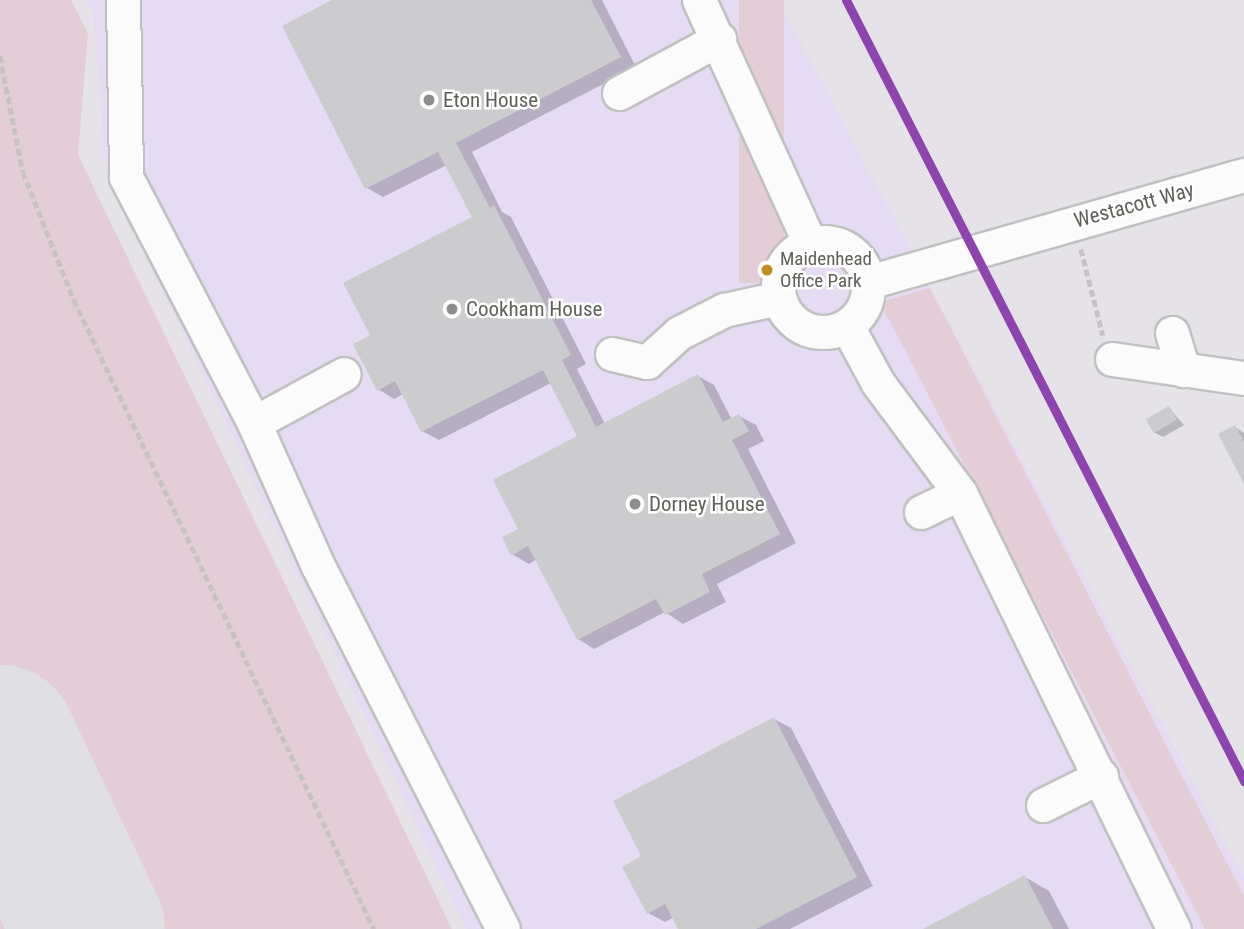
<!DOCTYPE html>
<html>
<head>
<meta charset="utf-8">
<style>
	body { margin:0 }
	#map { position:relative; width:1244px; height:929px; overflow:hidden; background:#e5e3e8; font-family:"Roboto Condensed",sans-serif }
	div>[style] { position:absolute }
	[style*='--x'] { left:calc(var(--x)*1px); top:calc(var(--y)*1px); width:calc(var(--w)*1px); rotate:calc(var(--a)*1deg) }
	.commercial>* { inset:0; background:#e5dbf2 }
	.green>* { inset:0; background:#e3ced8; transform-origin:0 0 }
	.shadow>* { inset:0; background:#0003 }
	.runway>* { height:152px; margin:-76px; padding:0 76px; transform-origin:76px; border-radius:76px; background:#e0e0e2 }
	.building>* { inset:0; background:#cccccf; transform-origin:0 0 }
	.path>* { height:4.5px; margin-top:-2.25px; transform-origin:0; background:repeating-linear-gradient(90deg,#c7c3c2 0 7px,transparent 0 10.5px) }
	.roads { filter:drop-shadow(2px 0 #c1c1c1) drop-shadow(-2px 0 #c1c1c1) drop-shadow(0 2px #c1c1c1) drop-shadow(0 -2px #c1c1c1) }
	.minor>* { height:33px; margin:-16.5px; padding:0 16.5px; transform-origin:16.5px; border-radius:16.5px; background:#fbfbfc }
	.minor>.ring { margin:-16.5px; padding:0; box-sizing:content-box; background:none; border:33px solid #fbfbfc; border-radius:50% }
	.rail-1>* { height:9px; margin:-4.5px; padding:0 4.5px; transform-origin:4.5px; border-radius:4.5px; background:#8e44ad }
	.dots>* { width:19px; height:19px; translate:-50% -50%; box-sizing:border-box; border:4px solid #fff; border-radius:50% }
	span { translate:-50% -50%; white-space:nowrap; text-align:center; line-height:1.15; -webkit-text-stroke:5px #fff; paint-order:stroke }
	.bus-label { font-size:19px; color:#5e6059 }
	.left { translate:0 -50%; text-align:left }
	.poi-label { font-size:21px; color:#5e6059 }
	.street-label { font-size:21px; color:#5e6059 }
</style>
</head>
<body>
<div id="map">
	<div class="commercial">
		<i style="clip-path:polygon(87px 0,778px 0,1244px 878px,1244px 929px,466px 929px,106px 172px,93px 12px)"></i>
	</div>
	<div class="green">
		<i style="clip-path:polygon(0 0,71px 0,88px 33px,78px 155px,452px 929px,0 929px)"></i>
		<i style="left:739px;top:0;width:45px;height:283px"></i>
		<i style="clip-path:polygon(930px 288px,1244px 896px,1244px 929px,1205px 929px,880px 302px)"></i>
	</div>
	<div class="shadow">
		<i style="clip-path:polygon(336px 0,602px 0,636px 67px,472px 152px,502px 212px,511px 217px,586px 364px,577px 369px,605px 424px,698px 376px,714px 385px,732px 420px,739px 416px,756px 425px,764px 441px,748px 449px,796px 543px,717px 584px,726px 602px,683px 624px,665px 612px,594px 649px,578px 639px,537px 559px,529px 564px,512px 554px,520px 529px,579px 437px,551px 383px,439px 440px,422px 431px,403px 394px,394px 399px,378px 389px,372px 336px,474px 218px,447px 165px,383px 197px,367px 188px)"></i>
		<i style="clip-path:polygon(1169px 408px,1184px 425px,1163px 437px,1154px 432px)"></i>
		<i style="clip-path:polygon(1235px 427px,1244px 433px,1244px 473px)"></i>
		<i style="clip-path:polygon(774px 719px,791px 728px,873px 886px,790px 929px,680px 929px,674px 917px,665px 922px,648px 913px,644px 857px)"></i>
		<i style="clip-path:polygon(1025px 877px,1049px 891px,1069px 929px,927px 929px)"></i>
	</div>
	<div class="runway">
		<i style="--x:0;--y:741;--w:208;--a:64.7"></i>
	</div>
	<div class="building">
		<i style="clip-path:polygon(332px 0,591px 0,621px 57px,456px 143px,490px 208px,494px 205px,571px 355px,562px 360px,596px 427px,698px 374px,723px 422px,739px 414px,749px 431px,732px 440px,780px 534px,702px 574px,710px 592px,665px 615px,656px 599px,577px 640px,528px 546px,511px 556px,502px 537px,518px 529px,493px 480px,577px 436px,543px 370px,421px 432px,395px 381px,377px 391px,353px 344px,370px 335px,343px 283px,472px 217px,438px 152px,365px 189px,282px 26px)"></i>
		<i style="left:1169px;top:406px;width:16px;height:27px;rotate:60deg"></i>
		<i style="clip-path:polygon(1235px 425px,1244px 442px,1244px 484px,1218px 434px)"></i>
		<i style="clip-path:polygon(774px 717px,857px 877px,756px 929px,678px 929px,665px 904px,647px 914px,622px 867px,641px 856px,613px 801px)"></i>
		<i style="clip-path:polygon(1025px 875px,1053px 929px,923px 929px)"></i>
	</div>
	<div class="path">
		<i style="--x:0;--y:56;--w:118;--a:78.8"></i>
		<i style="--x:23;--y:172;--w:138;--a:68.3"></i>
		<i style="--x:74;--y:300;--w:697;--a:64.5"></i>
		<i style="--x:1081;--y:249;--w:89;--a:75.7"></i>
	</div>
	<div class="roads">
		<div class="minor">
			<i style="--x:123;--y:0;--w:177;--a:89"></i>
			<i style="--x:126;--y:177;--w:277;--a:62.5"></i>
			<i style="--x:254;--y:423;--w:157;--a:65.9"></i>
			<i style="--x:318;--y:566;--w:407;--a:63"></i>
			<i style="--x:699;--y:0;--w:268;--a:65.5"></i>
			<i style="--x:619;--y:93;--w:114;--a:-28.4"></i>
			<i class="ring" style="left:778px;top:242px;width:57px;height:57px"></i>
			<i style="--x:868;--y:282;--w:391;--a:-15.9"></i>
			<i style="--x:847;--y:326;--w:65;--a:61.5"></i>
			<i style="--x:878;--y:383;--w:137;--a:53.3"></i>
			<i style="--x:960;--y:493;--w:486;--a:63.9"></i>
			<i style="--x:1172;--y:333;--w:39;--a:73"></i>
			<i style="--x:612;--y:354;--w:36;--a:13"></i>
			<i style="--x:647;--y:362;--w:43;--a:-42.2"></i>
			<i style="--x:679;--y:333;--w:51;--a:-27.1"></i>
			<i style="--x:724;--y:310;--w:56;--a:-12.3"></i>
			<i style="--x:1112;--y:359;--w:133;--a:8.2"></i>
			<i style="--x:254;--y:423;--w:102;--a:-28.6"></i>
			<i style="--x:921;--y:512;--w:43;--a:-26"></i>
			<i style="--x:1043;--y:805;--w:65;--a:-26.6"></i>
		</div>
	</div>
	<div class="rail-1">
		<i style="--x:846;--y:0;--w:877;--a:63"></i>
	</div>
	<div class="dots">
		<i style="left:429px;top:100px;background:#8d8e8b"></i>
		<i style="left:767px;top:270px;background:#c18e1f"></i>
		<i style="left:452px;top:309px;background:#8d8e8b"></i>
		<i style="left:635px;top:504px;background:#8d8e8b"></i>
	</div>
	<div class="bus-label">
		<span class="left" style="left:780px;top:270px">Maidenhead<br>Office Park</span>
	</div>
	<div class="poi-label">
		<span class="left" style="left:443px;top:100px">Eton House</span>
		<span class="left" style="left:466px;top:309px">Cookham House</span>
		<span class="left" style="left:649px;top:504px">Dorney House</span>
	</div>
	<div class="street-label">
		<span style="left:1134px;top:205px;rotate:-15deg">Westacott Way</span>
	</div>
</div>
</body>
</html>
